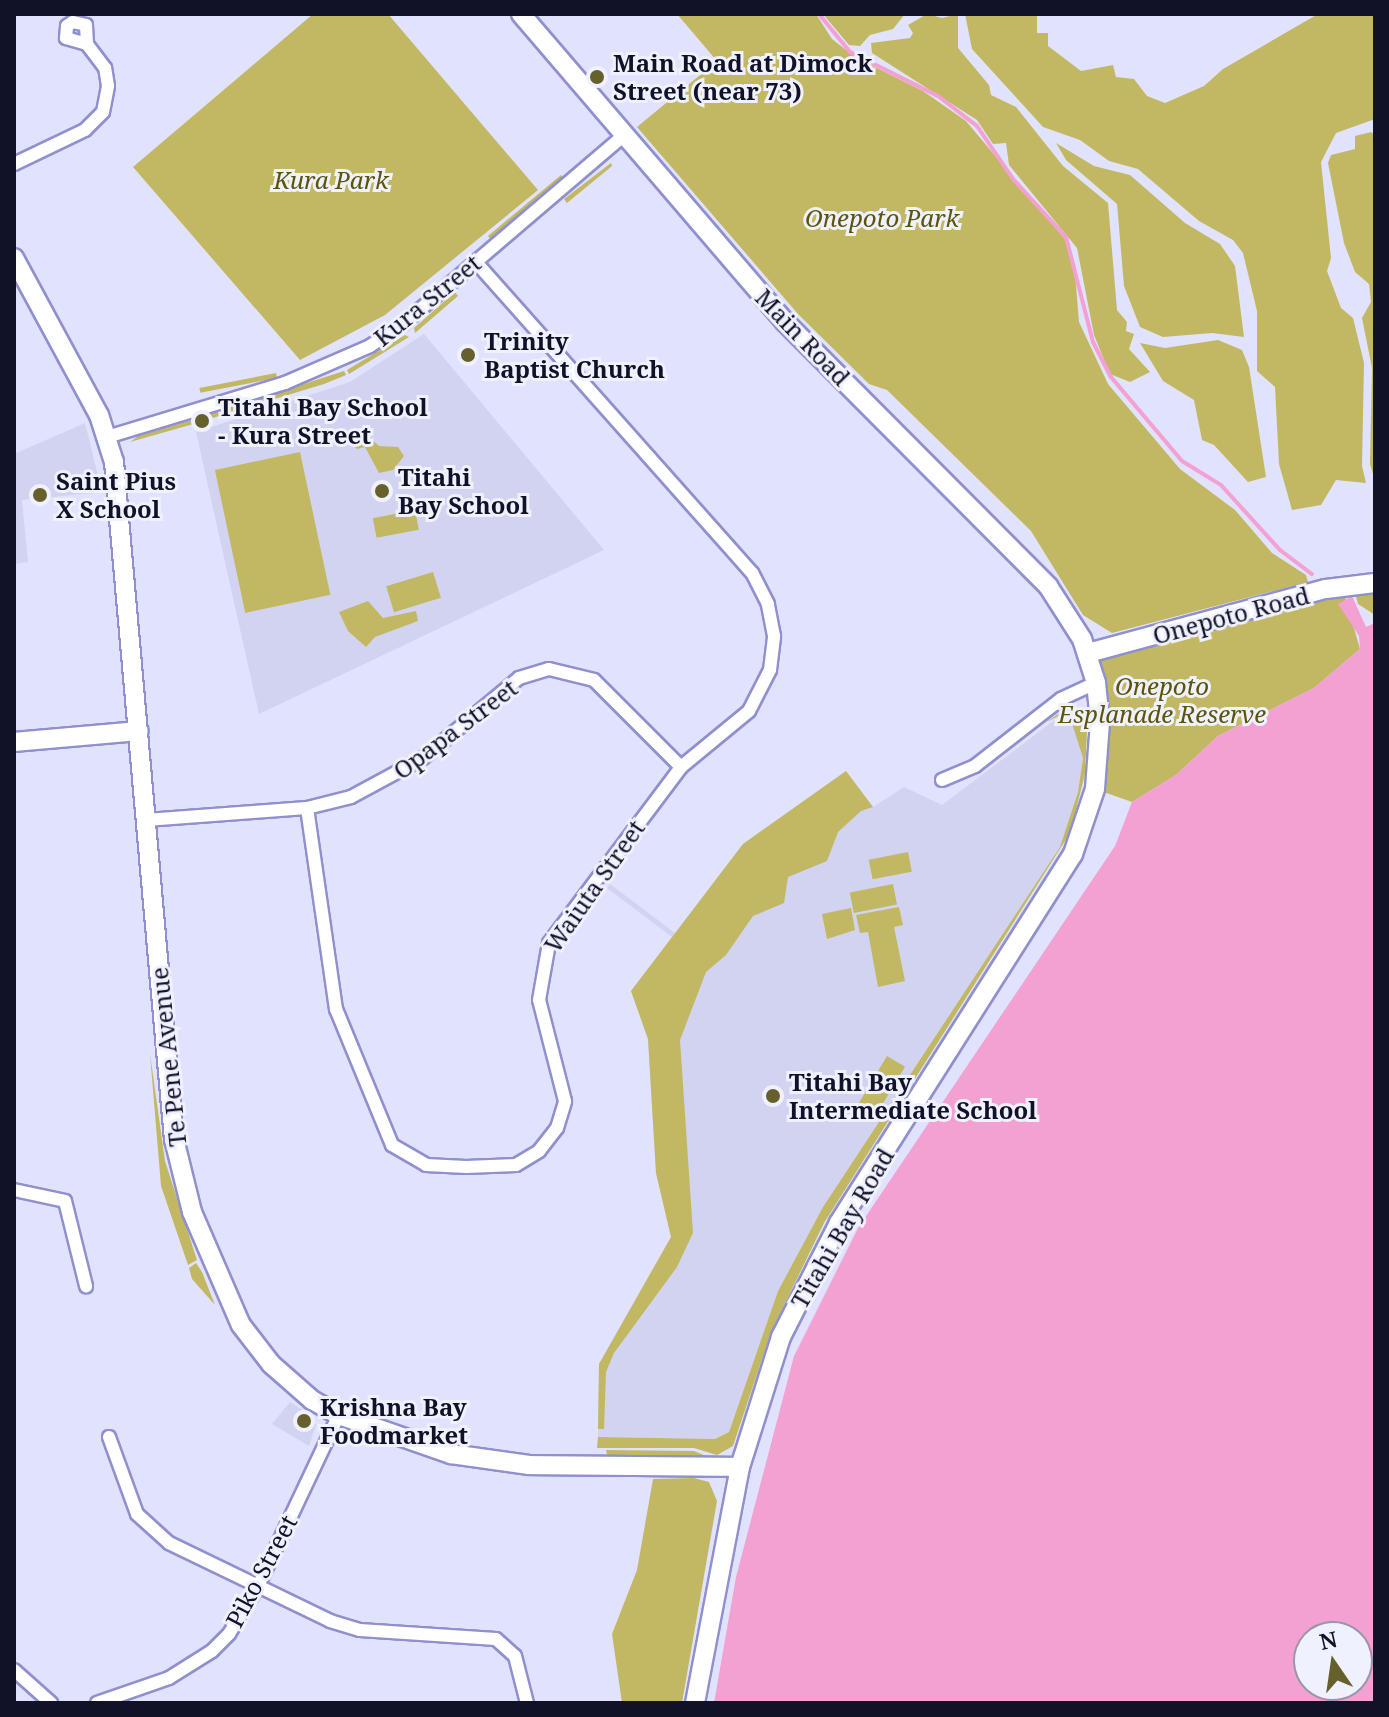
<!DOCTYPE html>
<html>
<head>
<meta charset="utf-8">
<style>
	body { margin:0 }
	#map { position:relative; width:1389px; height:1717px; overflow:hidden; background:#e1e2fd; font-family:"Noto Serif",serif }
	div>[style] { position:absolute }
	[style*='--x'] { left:calc(var(--x)*1px); top:calc(var(--y)*1px); width:calc(var(--w)*1px); rotate:calc(var(--a)*1deg) }
	.built>* { inset:0; background:#d1d3f0 }
	.green>* { inset:0; background:#c2b863; transform-origin:0 0 }
	.water>* { inset:0; background:#f3a0d3 }
	.stream>* { height:4px; margin:-2px; padding:0 2px; transform-origin:2px; border-radius:2px; background:#f3a0d3 }
	.roads { filter:drop-shadow(2px 0 #8f90cd) drop-shadow(-2px 0 #8f90cd) drop-shadow(0 2px #8f90cd) drop-shadow(0 -2px #8f90cd) }
	.street>* { height:12px; margin:-6px; padding:0 6px; transform-origin:6px; border-radius:6px; background:#fff }
	.secondary>* { height:18px; margin:-9px; padding:0 9px; transform-origin:9px; border-radius:9px; background:#fff }
	.dots>* { width:22px; height:22px; translate:-50% -50%; box-sizing:border-box; border:4px solid #f0f1fe; border-radius:50% }
	span { translate:-50% -50%; white-space:nowrap; text-align:center; line-height:1.15; -webkit-text-stroke:6px #f0f1fe; paint-order:stroke }
	.poi-label { font-size:24px; color:#111127; font-weight:700 }
	.left { translate:0 -50%; text-align:left }
	.park-label { font-size:24px; color:#5c540a; font-style:italic }
	.street-label { font-size:24px; color:#111127 }
	.frame { position:absolute; inset:0; border:16px solid #111127; pointer-events:none }
	.north { position:absolute; left:1293px; top:1621px; width:80px; height:80px; box-sizing:border-box; background:#f0f1fe; border:2px solid #9797a8; border-radius:50%; rotate:347deg; font-size:22px; font-weight:700; line-height:32px; text-align:center; color:#111127 }
	.north::after { content:''; display:block; margin:auto; width:28px; height:36px; background:#66602d; clip-path:polygon(50% 0,100% 100%,50% 72%,0 100%) }
</style>
</head>
<body>
<div id="map">
	<div class="built">
		<i style="clip-path:polygon(424px 334px,604px 550px,259px 714px,196px 432px,350px 382px)"></i>
		<i style="clip-path:polygon(85px 423px,102px 492px,22px 500px,28px 562px,14px 564px,14px 454px)"></i>
		<i style="clip-path:polygon(1068px 710px,1083px 758px,1078px 792px,1060px 847px,823px 1207px,778px 1291px,729px 1432px,715px 1439px,598px 1437px,599px 1364px,671px 1237px,656px 1173px,648px 1039px,631px 991px,672px 937px,607px 888px,610px 884px,675px 933px,743px 844px,846px 771px,873px 807px,904px 787px,942px 805px)"></i>
		<i style="clip-path:polygon(290px 1402px,312px 1416px,316px 1425px,309px 1446px,272px 1424px)"></i>
	</div>
	<div class="green">
		<i style="clip-path:polygon(313px 14px,388px 14px,538px 190px,385px 315px,300px 360px,133px 167px)"></i>
		<i style="clip-path:polygon(677px 14px,816px 14px,832px 39px,855px 57px,923px 91px,966px 121px,1065px 239px,1075px 273px,1079px 322px,1108px 384px,1180px 469px,1235px 510px,1272px 553px,1306px 575px,1308px 582px,1112px 633px,1083px 615px,1031px 531px,887px 390px,869px 384px,798px 314px,637px 127px,717px 61px)"></i>
		<i style="clip-path:polygon(823px 14px,905px 14px,893px 29px,870px 35px,860px 46px,849px 45px)"></i>
		<i style="clip-path:polygon(927px 14px,942px 18px,958px 14px,958px 48px,989px 85px,991px 95px,1016px 107px,1063px 166px,1108px 203px,1117px 310px,1127px 322px,1126px 331px,1134px 334px,1129px 349px,1150px 372px,1130px 382px,1110px 374px,1094px 335px,1077px 248px,1009px 165px,1006px 143px,993px 144px,977px 120px,872px 53px,871px 43px,910px 38px,913px 33px,908px 25px)"></i>
		<i style="clip-path:polygon(965px 14px,1037px 14px,1037px 33px,1048px 33px,1048px 46px,1081px 71px,1113px 65px,1116px 77px,1134px 79px,1147px 96px,1165px 103px,1204px 86px,1223px 69px,1318px 14px,1375px 14px,1375px 119px,1336px 133px,1321px 162px,1331px 258px,1327px 271px,1341px 308px,1353px 318px,1364px 363px,1362px 466px,1366px 483px,1336px 480px,1321px 505px,1292px 510px,1279px 464px,1275px 387px,1257px 371px,1257px 311px,1243px 253px,1233px 240px,1199px 221px,1138px 169px,1109px 161px,1080px 140px,1043px 127px,972px 49px)"></i>
		<i style="clip-path:polygon(1371px 132px,1375px 135px,1375px 481px,1370px 464px,1372px 368px,1362px 318px,1371px 302px,1369px 284px,1355px 272px,1344px 243px,1328px 163px,1331px 155px,1355px 149px,1355px 136px)"></i>
		<i style="clip-path:polygon(1056px 143px,1094px 166px,1130px 175px,1185px 223px,1220px 244px,1235px 266px,1244px 337px,1212px 333px,1163px 337px,1140px 327px,1124px 286px,1117px 204px,1066px 160px)"></i>
		<i style="clip-path:polygon(611px 163px,612px 166px,567px 203px,564px 199px)"></i>
		<i style="clip-path:polygon(561px 175px,564px 179px,492px 241px,488px 236px)"></i>
		<i style="clip-path:polygon(455px 292px,458px 296px,415px 333px,414px 328px)"></i>
		<i style="clip-path:polygon(405px 335px,409px 337px,349px 374px,347px 370px)"></i>
		<i style="clip-path:polygon(1218px 340px,1242px 350px,1249px 367px,1266px 477px,1248px 482px,1214px 445px,1202px 440px,1194px 400px,1163px 381px,1140px 343px,1165px 348px)"></i>
		<i style="clip-path:polygon(344px 371px,346px 375px,324px 384px,206px 420px,204px 416px)"></i>
		<i style="left:276px;top:373px;width:5px;height:78px;rotate:79deg"></i>
		<i style="clip-path:polygon(196px 419px,197px 423px,130px 442px,138px 436px)"></i>
		<i style="clip-path:polygon(362px 431px,379px 446px,398px 447px,404px 456px,393px 470px,379px 473px,365px 447px,357px 449px,350px 442px,353px 433px)"></i>
		<i style="left:300px;top:452px;width:146px;height:87px;rotate:78deg"></i>
		<i style="left:415px;top:510px;width:20px;height:43px;rotate:79deg"></i>
		<i style="left:433px;top:572px;width:27px;height:49px;rotate:73deg"></i>
		<i style="clip-path:polygon(1342px 586px,1360px 649px,1314px 688px,1218px 736px,1176px 775px,1132px 802px,1095px 789px,1088px 653px)"></i>
		<i style="clip-path:polygon(1375px 594px,1375px 615px,1358px 604px,1356px 596px)"></i>
		<i style="clip-path:polygon(368px 601px,383px 618px,416px 611px,418px 621px,375px 637px,366px 647px,348px 631px,339px 612px)"></i>
		<i style="clip-path:polygon(1066px 708px,1083px 712px,1087px 731px,1085px 774px,1070px 833px,824px 1223px,771px 1332px,733px 1446px,717px 1455px,694px 1448px,597px 1448px,598px 1437px,715px 1439px,729px 1432px,778px 1291px,823px 1207px,1060px 847px,1078px 792px,1083px 758px,1068px 711px,1047px 722px)"></i>
		<i style="clip-path:polygon(846px 771px,873px 807px,861px 811px,838px 832px,827px 861px,788px 877px,784px 903px,753px 916px,726px 955px,706px 972px,680px 1040px,693px 1233px,677px 1267px,614px 1353px,606px 1372px,604px 1429px,598px 1429px,599px 1364px,671px 1237px,656px 1173px,648px 1039px,631px 991px,743px 844px)"></i>
		<i style="left:908px;top:852px;width:20px;height:40px;rotate:79deg"></i>
		<i style="left:893px;top:884px;width:21px;height:44px;rotate:79deg"></i>
		<i style="clip-path:polygon(899px 907px,903px 925px,894px 927px,905px 981px,878px 987px,868px 932px,860px 933px,856px 915px)"></i>
		<i style="clip-path:polygon(851px 908px,855px 930px,827px 939px,822px 914px)"></i>
		<i style="clip-path:polygon(150px 1054px,165px 1161px,197px 1260px,188px 1265px,161px 1186px)"></i>
		<i style="left:887px;top:1056px;width:21px;height:62px;rotate:31deg"></i>
		<i style="clip-path:polygon(196px 1263px,202px 1272px,215px 1305px,192px 1279px,189px 1268px)"></i>
		<i style="clip-path:polygon(606px 1450px,694px 1451px,706px 1456px,607px 1455px)"></i>
		<i style="clip-path:polygon(694px 1478px,709px 1482px,717px 1501px,682px 1703px,622px 1703px,612px 1634px,637px 1570px,653px 1479px)"></i>
	</div>
	<div class="water">
		<i style="clip-path:polygon(evenodd,1352px 596px,1366px 627px,1375px 623px,1375px 1703px,714px 1703px,736px 1577px,794px 1356px,858px 1228px,1115px 846px,1132px 802px,1176px 775px,1218px 736px,1314px 688px,1360px 649px,1359px 636px,1338px 604px,1352px 596px,1309px 1637px,1357px 1637px,1357px 1685px,1309px 1685px,1309px 1637px)"></i>
	</div>
	<div class="stream">
		<i style="--x:819;--y:14;--w:49;--a:50.8"></i>
		<i style="--x:850;--y:52;--w:98;--a:26.6"></i>
		<i style="--x:938;--y:96;--w:49;--a:37.6"></i>
		<i style="--x:977;--y:126;--w:64;--a:55.8"></i>
		<i style="--x:1013;--y:179;--w:79;--a:47.6"></i>
		<i style="--x:1066;--y:237;--w:108;--a:75.6"></i>
		<i style="--x:1093;--y:342;--w:39;--a:63"></i>
		<i style="--x:1111;--y:377;--w:110;--a:49.8"></i>
		<i style="--x:1182;--y:461;--w:46;--a:31.6"></i>
		<i style="--x:1221;--y:485;--w:88;--a:47.8"></i>
		<i style="--x:1280;--y:550;--w:40;--a:37"></i>
	</div>
	<div class="roads">
		<div class="street">
			<i style="--x:14;--y:164;--w:79;--a:-25.6"></i>
			<i style="--x:85;--y:130;--w:25;--a:-45"></i>
			<i style="--x:103;--y:112;--w:26;--a:-79"></i>
			<i style="--x:108;--y:86;--w:18;--a:-99"></i>
			<i style="--x:105;--y:68;--w:30;--a:-127"></i>
			<i style="--x:87;--y:44;--w:22;--a:-164"></i>
			<i style="--x:66;--y:38;--w:12;--a:-85"></i>
			<i style="--x:67;--y:26;--w:7;--a:-34"></i>
			<i style="--x:73;--y:22;--w:13;--a:13"></i>
			<i style="--x:86;--y:25;--w:19;--a:87"></i>
			<i style="--x:107;--y:437;--w:186;--a:-16.9"></i>
			<i style="--x:285;--y:383;--w:93;--a:-23.5"></i>
			<i style="--x:370;--y:346;--w:40;--a:-34"></i>
			<i style="--x:403;--y:324;--w:289;--a:-40.5"></i>
			<i style="--x:942;--y:780;--w:36;--a:-23"></i>
			<i style="--x:975;--y:766;--w:109;--a:-37.9"></i>
			<i style="--x:1061;--y:699;--w:38;--a:-25"></i>
			<i style="--x:307;--y:808;--w:203;--a:81.8"></i>
			<i style="--x:336;--y:1009;--w:147;--a:67.6"></i>
			<i style="--x:392;--y:1145;--w:39;--a:30"></i>
			<i style="--x:426;--y:1165;--w:40;--a:2.9"></i>
			<i style="--x:466;--y:1167;--w:50;--a:-2.3"></i>
			<i style="--x:516;--y:1165;--w:27;--a:-31"></i>
			<i style="--x:539;--y:1151;--w:29;--a:-52"></i>
			<i style="--x:557;--y:1128;--w:28;--a:-73"></i>
			<i style="--x:565;--y:1101;--w:104;--a:-104.4"></i>
			<i style="--x:539;--y:1000;--w:58;--a:-80"></i>
			<i style="--x:549;--y:943;--w:220;--a:-53.1"></i>
			<i style="--x:681;--y:767;--w:88;--a:-39.5"></i>
			<i style="--x:749;--y:711;--w:46;--a:-62.9"></i>
			<i style="--x:770;--y:670;--w:34;--a:-83"></i>
			<i style="--x:774;--y:636;--w:33;--a:-101"></i>
			<i style="--x:768;--y:604;--w:35;--a:-117"></i>
			<i style="--x:752;--y:573;--w:416;--a:-131.6"></i>
			<i style="--x:146;--y:820;--w:161;--a:-4.3"></i>
			<i style="--x:307;--y:808;--w:45;--a:-14"></i>
			<i style="--x:351;--y:797;--w:82;--a:-28.4"></i>
			<i style="--x:423;--y:758;--w:125;--a:-39.8"></i>
			<i style="--x:519;--y:678;--w:31;--a:-17"></i>
			<i style="--x:549;--y:669;--w:46;--a:13.7"></i>
			<i style="--x:594;--y:680;--w:123;--a:45"></i>
			<i style="--x:14;--y:1190;--w:52;--a:12.2"></i>
			<i style="--x:65;--y:1201;--w:88;--a:76.1"></i>
			<i style="--x:109;--y:1437;--w:82;--a:70"></i>
			<i style="--x:137;--y:1514;--w:43;--a:42.2"></i>
			<i style="--x:169;--y:1543;--w:179;--a:25.8"></i>
			<i style="--x:330;--y:1621;--w:31;--a:17"></i>
			<i style="--x:360;--y:1630;--w:136;--a:3.8"></i>
			<i style="--x:496;--y:1639;--w:25;--a:42"></i>
			<i style="--x:515;--y:1656;--w:49;--a:75.7"></i>
			<i style="--x:14;--y:1670;--w:50;--a:41.7"></i>
			<i style="--x:97;--y:1703;--w:76;--a:-19.1"></i>
			<i style="--x:169;--y:1678;--w:51;--a:-32.1"></i>
			<i style="--x:212;--y:1651;--w:24;--a:-45"></i>
			<i style="--x:229;--y:1634;--w:56;--a:-58.9"></i>
			<i style="--x:258;--y:1586;--w:189;--a:-64.7"></i>
		</div>
		<div class="secondary">
			<i style="--x:521;--y:14;--w:406;--a:49.4"></i>
			<i style="--x:785;--y:322;--w:373;--a:45.1"></i>
			<i style="--x:1048;--y:586;--w:63;--a:57.3"></i>
			<i style="--x:1082;--y:639;--w:46;--a:72.3"></i>
			<i style="--x:1096;--y:683;--w:39;--a:84"></i>
			<i style="--x:1100;--y:722;--w:67;--a:94.3"></i>
			<i style="--x:1095;--y:789;--w:69;--a:108.7"></i>
			<i style="--x:1073;--y:854;--w:437;--a:122.4"></i>
			<i style="--x:839;--y:1223;--w:128;--a:117"></i>
			<i style="--x:781;--y:1337;--w:136;--a:107.5"></i>
			<i style="--x:740;--y:1467;--w:240;--a:100.8"></i>
			<i style="--x:14;--y:258;--w:179;--a:61.6"></i>
			<i style="--x:99;--y:415;--w:49;--a:72.3"></i>
			<i style="--x:114;--y:462;--w:680;--a:84.94"></i>
			<i style="--x:174;--y:1139;--w:75;--a:76.1"></i>
			<i style="--x:192;--y:1212;--w:123;--a:66.6"></i>
			<i style="--x:241;--y:1325;--w:49;--a:52.4"></i>
			<i style="--x:271;--y:1364;--w:55;--a:41.3"></i>
			<i style="--x:312;--y:1400;--w:31;--a:29"></i>
			<i style="--x:339;--y:1415;--w:119;--a:19.2"></i>
			<i style="--x:451;--y:1454;--w:79;--a:8"></i>
			<i style="--x:529;--y:1465;--w:211;--a:0.5"></i>
			<i style="--x:1088;--y:653;--w:246;--a:-15.1"></i>
			<i style="--x:1326;--y:589;--w:49;--a:-7"></i>
			<i style="--x:14;--y:742;--w:125;--a:-5"></i>
		</div>
	</div>
	<div class="dots">
		<i style="left:597px;top:77px;background:#66602d"></i>
		<i style="left:468px;top:355px;background:#66602d"></i>
		<i style="left:202px;top:421px;background:#66602d"></i>
		<i style="left:382px;top:491px;background:#66602d"></i>
		<i style="left:40px;top:495px;background:#66602d"></i>
		<i style="left:773px;top:1096px;background:#66602d"></i>
		<i style="left:304px;top:1421px;background:#66602d"></i>
	</div>
	<div class="poi-label">
		<span class="left" style="left:613px;top:77px">Main Road at Dimock<br>Street (near 73)</span>
		<span class="left" style="left:484px;top:355px">Trinity<br>Baptist Church</span>
		<span class="left" style="left:218px;top:421px">Titahi Bay School<br>- Kura Street</span>
		<span class="left" style="left:398px;top:491px">Titahi<br>Bay School</span>
		<span class="left" style="left:56px;top:495px">Saint Pius<br>X School</span>
		<span class="left" style="left:789px;top:1096px">Titahi Bay<br>Intermediate School</span>
		<span class="left" style="left:320px;top:1421px">Krishna Bay<br>Foodmarket</span>
	</div>
	<div class="park-label">
		<span style="left:331px;top:180px">Kura Park</span>
		<span style="left:882px;top:218px">Onepoto Park</span>
		<span style="left:1162px;top:700px">Onepoto<br>Esplanade Reserve</span>
	</div>
	<div class="street-label">
		<span style="left:427px;top:300px;rotate:-39deg">Kura Street</span>
		<span style="left:803px;top:337px;rotate:46deg">Main Road</span>
		<span style="left:1231px;top:615px;rotate:-15deg">Onepoto Road</span>
		<span style="left:455px;top:729px;rotate:-37deg">Opapa Street</span>
		<span style="left:594px;top:886px;rotate:-55deg">Waiuta Street</span>
		<span style="left:168px;top:1057px;rotate:-96deg">Te Pene Avenue</span>
		<span style="left:842px;top:1228px;rotate:-60deg">Titahi Bay Road</span>
		<span style="left:261px;top:1571px;rotate:-62deg">Piko Street</span>
	</div>
	<div class="frame"></div>
	<div class="north">N</div>
</div>
</body>
</html>
